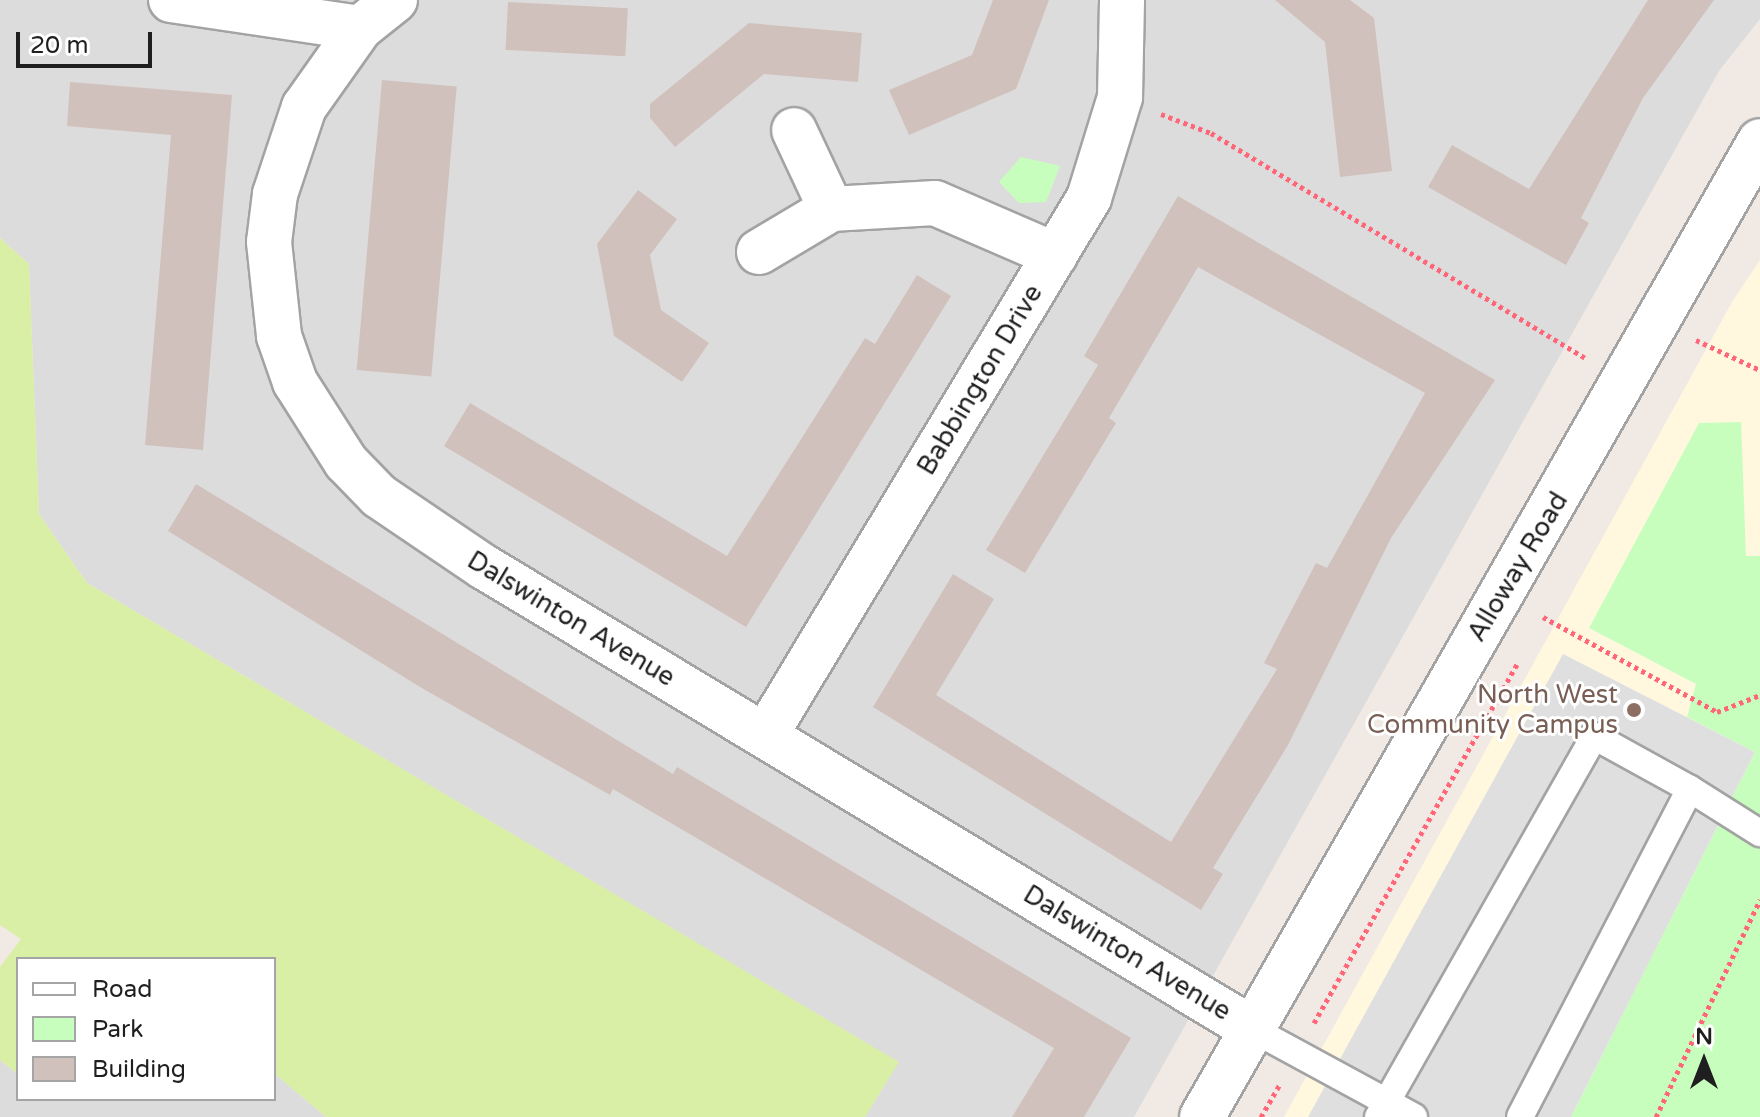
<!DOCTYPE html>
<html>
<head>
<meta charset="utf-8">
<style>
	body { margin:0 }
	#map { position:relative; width:1760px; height:1117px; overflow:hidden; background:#f1eae4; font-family:"Varela Round",sans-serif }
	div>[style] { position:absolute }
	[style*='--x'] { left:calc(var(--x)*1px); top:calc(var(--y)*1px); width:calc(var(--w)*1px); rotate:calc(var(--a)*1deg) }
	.residential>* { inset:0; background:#dddcdc }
	.education>* { inset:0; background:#fff8df }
	.grass>* { inset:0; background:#daefa6 }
	.park>* { inset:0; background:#c7febe }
	.parking>* { inset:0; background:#dfdfdf }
	.building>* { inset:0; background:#d1c1bd; transform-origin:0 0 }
	.path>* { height:5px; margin-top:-2.5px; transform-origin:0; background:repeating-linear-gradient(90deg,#ff6779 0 4px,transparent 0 8px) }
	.roads { filter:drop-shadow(2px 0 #a3a3a3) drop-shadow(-2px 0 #a3a3a3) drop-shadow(0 2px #a3a3a3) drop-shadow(0 -2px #a3a3a3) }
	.service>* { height:26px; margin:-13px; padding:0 13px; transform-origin:13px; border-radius:13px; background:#fff }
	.minor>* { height:44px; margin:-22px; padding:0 22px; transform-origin:22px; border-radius:22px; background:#fff }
	.dots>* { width:22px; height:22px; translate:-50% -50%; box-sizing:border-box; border:4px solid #fff; border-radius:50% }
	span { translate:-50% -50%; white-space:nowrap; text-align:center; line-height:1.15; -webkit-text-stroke:6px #fff; paint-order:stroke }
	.street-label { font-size:26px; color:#1f1f1f }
	.education-label { font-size:26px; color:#785e54 }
	.right { translate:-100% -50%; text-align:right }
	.legend { position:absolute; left:16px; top:957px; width:260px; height:144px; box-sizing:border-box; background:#fff; border:2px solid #a5a5a5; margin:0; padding:10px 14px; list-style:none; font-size:24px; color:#1f1f1f }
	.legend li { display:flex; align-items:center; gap:16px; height:40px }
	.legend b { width:40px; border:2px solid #a5a5a5 }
	.north { position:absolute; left:1664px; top:1021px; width:80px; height:80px; -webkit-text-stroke:6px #fff; paint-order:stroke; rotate:0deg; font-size:22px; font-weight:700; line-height:32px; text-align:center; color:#1f1f1f }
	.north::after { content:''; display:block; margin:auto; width:28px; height:36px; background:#1f1f1f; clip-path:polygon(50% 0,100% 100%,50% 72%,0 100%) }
	.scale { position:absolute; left:16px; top:32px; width:136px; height:36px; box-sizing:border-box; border:4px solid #1f1f1f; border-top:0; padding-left:10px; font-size:24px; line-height:28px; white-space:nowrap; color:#1f1f1f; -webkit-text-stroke:6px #fff; paint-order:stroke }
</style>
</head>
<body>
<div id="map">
	<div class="residential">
		<i style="clip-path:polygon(0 0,1760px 0,1760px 19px,1719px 71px,1134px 1117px,865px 1117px,898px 1062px,87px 583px,39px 514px,29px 264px,0 238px)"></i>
		<i style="clip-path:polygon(0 1060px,18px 1074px,18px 1099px,274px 1099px,274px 1073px,326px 1117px,0 1117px)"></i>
	</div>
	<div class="education">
		<i style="clip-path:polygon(1760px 260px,1760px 1117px,1284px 1117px,1732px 302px)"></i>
	</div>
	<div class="grass">
		<i style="clip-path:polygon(0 238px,29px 264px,39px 514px,87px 583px,899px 1062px,865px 1117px,326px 1117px,274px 1073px,274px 959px,18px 959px,18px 1074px,0 1060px,0 967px,21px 939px,0 925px)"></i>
	</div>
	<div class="park">
		<i style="clip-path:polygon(1021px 157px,1060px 166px,1046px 202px,1019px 203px,999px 182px)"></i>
		<i style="clip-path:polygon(1741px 422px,1746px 556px,1760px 556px,1760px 1117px,1571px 1117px,1755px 752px,1687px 717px,1696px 684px,1589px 628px,1699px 423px)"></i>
	</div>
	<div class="parking">
		<i style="clip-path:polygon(1563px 654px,1755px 752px,1571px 1117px,1308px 1117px)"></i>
	</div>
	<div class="building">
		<i style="clip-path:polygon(993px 0,1049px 0,1016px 89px,909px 135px,889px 90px,972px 55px)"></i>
		<i style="clip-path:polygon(1275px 0,1350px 0,1374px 18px,1392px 171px,1340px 177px,1325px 42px)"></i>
		<i style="clip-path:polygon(1648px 0,1714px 0,1643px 98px,1581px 218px,1589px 223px,1566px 265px,1428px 187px,1452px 145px,1529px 189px)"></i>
		<i style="left:508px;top:2px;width:120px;height:48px;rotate:3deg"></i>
		<i style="clip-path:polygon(749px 23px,862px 33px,858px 82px,764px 74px,675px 147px,650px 118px,650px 104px)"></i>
		<i style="left:382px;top:80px;width:75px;height:291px;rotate:5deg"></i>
		<i style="clip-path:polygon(70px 82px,232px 95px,203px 450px,145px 445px,171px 135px,67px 126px)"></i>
		<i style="clip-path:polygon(638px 190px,677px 219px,650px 255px,661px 310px,709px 343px,682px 382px,614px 336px,597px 244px)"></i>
		<i style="clip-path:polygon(1178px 196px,1495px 380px,1391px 538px,1288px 745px,1213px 868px,1223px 874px,1201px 910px,873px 707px,953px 574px,994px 599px,936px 695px,1171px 842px,1277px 669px,1264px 663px,1316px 563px,1327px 568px,1425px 393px,1198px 267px,1109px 418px,1116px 423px,1025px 573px,986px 550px,1098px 365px,1084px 356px)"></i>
		<i style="clip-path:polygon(917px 275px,951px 296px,746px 627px,444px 446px,470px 403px,727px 556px,865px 338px,875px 344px)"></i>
		<i style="clip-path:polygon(196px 484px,673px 774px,677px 767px,1131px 1038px,1084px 1117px,1012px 1117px,1054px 1048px,613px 789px,610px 795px,420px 687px,168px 531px)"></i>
	</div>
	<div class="path">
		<i style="--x:1161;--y:114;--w:53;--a:20.8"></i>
		<i style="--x:1211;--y:133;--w:436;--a:31"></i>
		<i style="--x:1696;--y:340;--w:71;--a:25.1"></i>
		<i style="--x:1543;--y:617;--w:198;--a:28.6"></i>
		<i style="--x:1717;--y:712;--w:46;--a:-21.6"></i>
		<i style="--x:1314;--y:1023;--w:414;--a:-60.5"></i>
		<i style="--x:1261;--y:1117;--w:38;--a:-60"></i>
		<i style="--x:1656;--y:1117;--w:241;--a:-64.4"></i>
	</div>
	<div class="roads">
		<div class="service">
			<i style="--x:1690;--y:789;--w:83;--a:32.2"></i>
			<i style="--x:1254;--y:1030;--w:182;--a:28.5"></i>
			<i style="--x:1378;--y:1117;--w:438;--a:-60.4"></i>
			<i style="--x:1594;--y:736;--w:110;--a:28.9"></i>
			<i style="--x:1690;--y:789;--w:369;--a:117.4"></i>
		</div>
		<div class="minor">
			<i style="--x:171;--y:0;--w:191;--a:8.4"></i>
			<i style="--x:395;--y:0;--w:45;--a:141.3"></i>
			<i style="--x:360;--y:28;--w:97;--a:125.3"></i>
			<i style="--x:304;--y:107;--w:92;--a:108.4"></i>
			<i style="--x:275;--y:194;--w:48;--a:97.1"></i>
			<i style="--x:269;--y:242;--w:95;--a:83.9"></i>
			<i style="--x:279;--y:336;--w:49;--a:70.8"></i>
			<i style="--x:295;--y:382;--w:95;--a:57.5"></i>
			<i style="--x:346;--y:462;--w:47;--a:45.9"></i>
			<i style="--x:379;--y:496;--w:127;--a:34.1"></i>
			<i style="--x:484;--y:567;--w:898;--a:31.02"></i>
			<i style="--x:831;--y:209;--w:104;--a:-3.3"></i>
			<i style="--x:935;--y:203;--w:131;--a:23.4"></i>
			<i style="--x:759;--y:252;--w:84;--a:-30.8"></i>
			<i style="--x:831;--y:209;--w:87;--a:-115.1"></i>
			<i style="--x:765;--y:736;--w:628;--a:-58.94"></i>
			<i style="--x:1089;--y:198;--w:106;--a:-72.9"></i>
			<i style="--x:1120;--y:97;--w:97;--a:-88.8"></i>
			<i style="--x:1202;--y:1117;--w:1124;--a:-60.24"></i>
		</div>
	</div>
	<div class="dots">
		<i style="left:1634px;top:710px;background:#8d6e63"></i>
	</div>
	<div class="street-label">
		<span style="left:980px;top:380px;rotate:-59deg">Babbington Drive</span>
		<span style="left:1518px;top:567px;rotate:-59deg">Alloway Road</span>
		<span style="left:571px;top:619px;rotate:31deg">Dalswinton Avenue</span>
		<span style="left:1127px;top:953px;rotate:31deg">Dalswinton Avenue</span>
	</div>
	<div class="education-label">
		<span class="right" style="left:1618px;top:710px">North West<br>Community Campus</span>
	</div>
	<ul class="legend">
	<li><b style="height:10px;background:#fff"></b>Road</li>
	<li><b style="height:22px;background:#c7febe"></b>Park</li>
	<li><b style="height:22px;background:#d1c1bd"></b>Building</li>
	</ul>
	<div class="north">N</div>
	<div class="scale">20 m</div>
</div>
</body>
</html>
